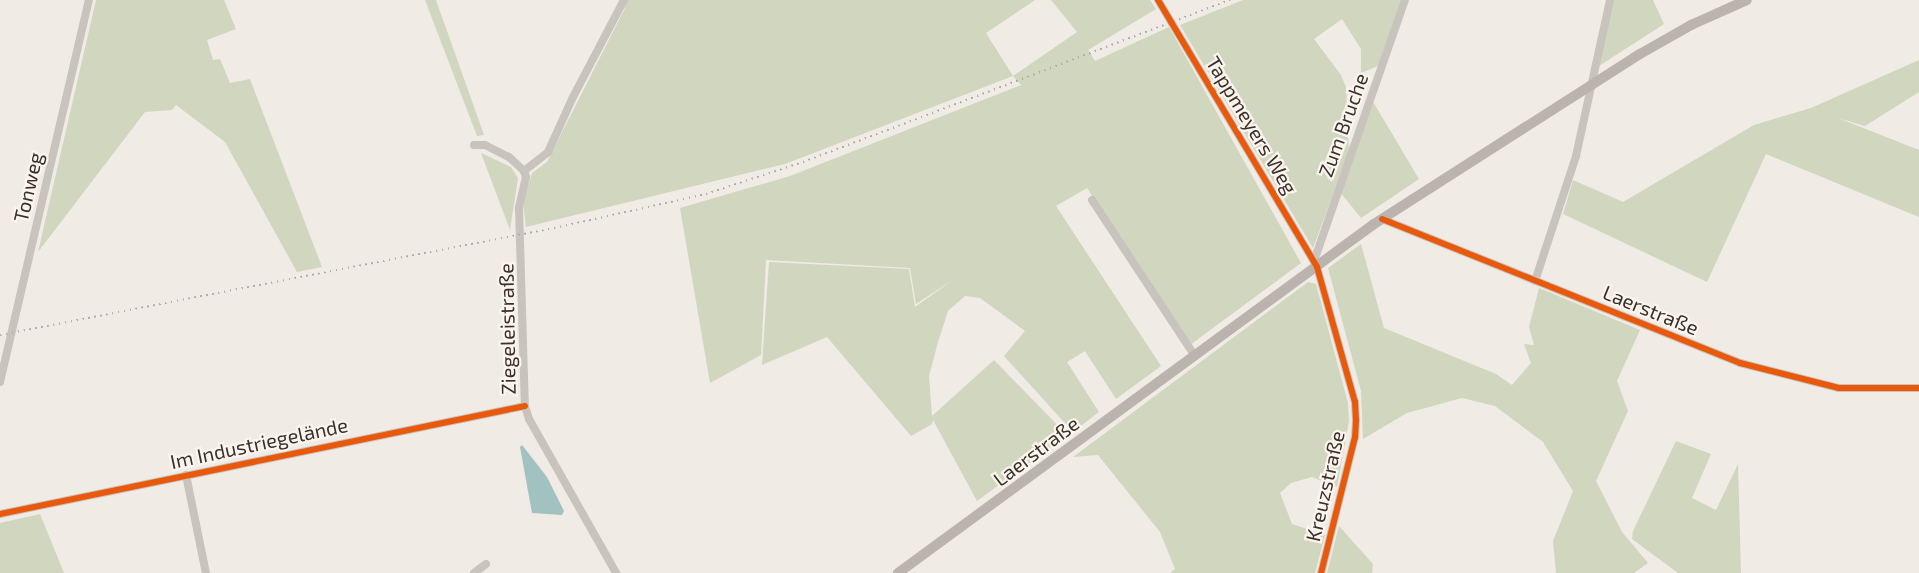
<!DOCTYPE html>
<html>
<head>
<meta charset="utf-8">
<style>
	body { margin:0 }
	#map { position:relative; width:1919px; height:573px; overflow:hidden; background:#f0ebe5; font-family:"Exo 2",sans-serif }
	div>[style] { position:absolute }
	[style*='--x'] { left:calc(var(--x)*1px); top:calc(var(--y)*1px); width:calc(var(--w)*1px); rotate:calc(var(--a)*1deg) }
	.green>* { inset:0; background:#d1d6bf }
	.water>* { inset:0; background:#a1c2c1 }
	.minor>* { height:8px; margin:-4px; padding:0 4px; transform-origin:4px; border-radius:4px; background:#c9c3be }
	.secondary>* { height:10px; margin:-5px; padding:0 5px; transform-origin:5px; border-radius:5px; background:#bab3ae }
	.rail>* { height:2px; margin-top:-1px; transform-origin:0; background:repeating-linear-gradient(90deg,#b1aca8 0 1.5px,transparent 0 6px) }
	.cycleway>* { height:6px; margin:-3px; padding:0 3px; transform-origin:3px; border-radius:3px; background:#e8590c }
	span { translate:-50% -50%; white-space:nowrap; text-align:center; line-height:1.15; -webkit-text-stroke:4.5px #fbf5ee; paint-order:stroke }
	.street-label { font-size:20px; color:#3b302b }
</style>
</head>
<body>
<div id="map">
	<div class="green">
		<i style="clip-path:polygon(96px 0,224px 0,236px 29px,207px 40px,213px 60px,220px 59px,230px 83px,250px 79px,322px 267px,297px 272px,225px 142px,176px 105px,172px 110px,145px 112px,38px 252px)"></i>
		<i style="clip-path:polygon(425px 0,436px 0,484px 135px,477px 136px)"></i>
		<i style="clip-path:polygon(621px 0,1035px 0,986px 33px,1013px 76px,1077px 32px,1051px 0,1150px 0,1156px 9px,1088px 50px,1095px 61px,1169px 27px,1301px 263px,1190px 345px,1087px 188px,1056px 206px,1161px 366px,1116px 399px,1085px 351px,1067px 362px,1099px 412px,1073px 432px,1004px 356px,1025px 331px,980px 298px,965px 296px,948px 311px,938px 342px,929px 376px,932px 416px,994px 360px,1067px 435px,977px 501px,933px 420px,932px 424px,911px 436px,827px 337px,762px 365px,769px 262px,909px 269px,915px 307px,954px 279px,916px 304px,910px 268px,766px 260px,761px 355px,710px 383px,680px 208px,790px 176px,1021px 85px,1013px 76px,785px 164px,526px 227px,523px 203px,532px 173px,547px 162px,625px 8px)"></i>
		<i style="clip-path:polygon(1243px 0,1401px 0,1378px 66px,1361px 73px,1361px 49px,1342px 19px,1314px 39px,1341px 75px,1346px 87px,1349px 152px,1313px 248px,1180px 25px)"></i>
		<i style="clip-path:polygon(1613px 0,1653px 0,1664px 24px,1599px 66px)"></i>
		<i style="clip-path:polygon(1919px 60px,1919px 92px,1865px 126px,1838px 118px,1919px 150px,1919px 217px,1766px 154px,1707px 282px,1563px 214px,1573px 180px,1623px 202px,1754px 125px,1811px 108px)"></i>
		<i style="clip-path:polygon(1372px 100px,1419px 179px,1361px 218px,1340px 192px)"></i>
		<i style="clip-path:polygon(481px 153px,511px 167px,518px 178px,510px 230px)"></i>
		<i style="clip-path:polygon(1361px 244px,1384px 328px,1496px 374px,1512px 385px,1531px 363px,1524px 344px,1534px 345px,1529px 327px,1539px 288px,1640px 330px,1617px 381px,1628px 411px,1596px 481px,1622px 532px,1648px 563px,1634px 573px,1556px 573px,1553px 541px,1573px 491px,1543px 442px,1495px 406px,1462px 398px,1407px 413px,1363px 439px,1361px 391px,1328px 268px)"></i>
		<i style="clip-path:polygon(1308px 282px,1316px 284px,1348px 403px,1349px 421px,1337px 487px,1312px 477px,1291px 483px,1280px 493px,1292px 524px,1325px 535px,1315px 573px,1170px 573px,1175px 569px,1160px 532px,1098px 455px,1073px 457px)"></i>
		<i style="clip-path:polygon(1676px 441px,1711px 454px,1692px 498px,1716px 510px,1738px 464px,1741px 573px,1678px 573px,1632px 539px,1633px 531px)"></i>
		<i style="clip-path:polygon(40px 514px,64px 573px,0 573px,0 523px)"></i>
		<i style="clip-path:polygon(1339px 526px,1373px 564px,1372px 573px,1327px 573px)"></i>
	</div>
	<div class="water">
		<i style="clip-path:polygon(522px 445px,547px 477px,564px 511px,562px 515px,532px 513px,520px 447px)"></i>
	</div>
	<div class="minor">
		<i style="--x:1158;--y:0;--w:311;--a:59.2"></i>
		<i style="--x:1317;--y:267;--w:140;--a:74.3"></i>
		<i style="--x:1355;--y:402;--w:18;--a:87"></i>
		<i style="--x:1356;--y:420;--w:17;--a:93"></i>
		<i style="--x:1355;--y:437;--w:140;--a:104"></i>
		<i style="--x:474;--y:145;--w:11;--a:0"></i>
		<i style="--x:485;--y:145;--w:27;--a:27"></i>
		<i style="--x:509;--y:157;--w:21;--a:43"></i>
		<i style="--x:524;--y:171;--w:6;--a:72"></i>
		<i style="--x:526;--y:177;--w:32;--a:103"></i>
		<i style="--x:519;--y:208;--w:198;--a:88.3"></i>
		<i style="--x:525;--y:406;--w:14;--a:73"></i>
		<i style="--x:529;--y:419;--w:177;--a:60.5"></i>
		<i style="--x:524;--y:171;--w:31;--a:-38"></i>
		<i style="--x:548;--y:152;--w:60;--a:-65.6"></i>
		<i style="--x:573;--y:97;--w:110;--a:-62.3"></i>
		<i style="--x:1092;--y:200;--w:187;--a:56.6"></i>
		<i style="--x:1382;--y:219;--w:386;--a:21.9"></i>
		<i style="--x:1740;--y:363;--w:102;--a:14.2"></i>
		<i style="--x:1839;--y:388;--w:80;--a:0"></i>
		<i style="--x:1314;--y:261;--w:276;--a:-70.8"></i>
		<i style="--x:1535;--y:281;--w:132;--a:-71.8"></i>
		<i style="--x:1576;--y:156;--w:160;--a:-77.7"></i>
		<i style="--x:0;--y:382;--w:392;--a:-76.9"></i>
		<i style="--x:186;--y:475;--w:100;--a:78.5"></i>
		<i style="--x:0;--y:514;--w:536;--a:-11.62"></i>
		<i style="--x:474;--y:573;--w:15;--a:-37"></i>
	</div>
	<div class="secondary">
		<i style="--x:898;--y:573;--w:590;--a:-36.25"></i>
		<i style="--x:1374;--y:224;--w:316;--a:-32.6"></i>
		<i style="--x:1640;--y:54;--w:59;--a:-29.6"></i>
		<i style="--x:1691;--y:25;--w:61;--a:-24.1"></i>
	</div>
	<div class="rail">
		<i style="--x:0;--y:335;--w:564;--a:-10.93"></i>
		<i style="--x:554;--y:228;--w:156;--a:-12.6"></i>
		<i style="--x:706;--y:194;--w:102;--a:-18.3"></i>
		<i style="--x:803;--y:162;--w:457;--a:-20.8"></i>
	</div>
	<div class="cycleway">
		<i style="--x:1158;--y:0;--w:311;--a:59.2"></i>
		<i style="--x:1317;--y:267;--w:140;--a:74.3"></i>
		<i style="--x:1355;--y:402;--w:18;--a:87"></i>
		<i style="--x:1356;--y:420;--w:17;--a:93"></i>
		<i style="--x:1355;--y:437;--w:140;--a:104"></i>
		<i style="--x:1382;--y:219;--w:386;--a:21.9"></i>
		<i style="--x:1740;--y:363;--w:102;--a:14.2"></i>
		<i style="--x:1839;--y:388;--w:80;--a:0"></i>
		<i style="--x:0;--y:514;--w:536;--a:-11.62"></i>
	</div>
	<div class="street-label">
		<span style="left:1252px;top:125px;rotate:59deg">Tappmeyers Weg</span>
		<span style="left:1343px;top:125px;rotate:-70deg">Zum Bruche</span>
		<span style="left:28px;top:187px;rotate:-77deg">Tonweg</span>
		<span style="left:1651px;top:310px;rotate:22deg">Laerstraße</span>
		<span style="left:507px;top:329px;rotate:-91deg">Ziegeleistraße</span>
		<span style="left:259px;top:443px;rotate:-12deg">Im Industriegelände</span>
		<span style="left:1036px;top:451px;rotate:-37deg">Laerstraße</span>
		<span style="left:1325px;top:486px;rotate:-77deg">Kreuzstraße</span>
	</div>
</div>
</body>
</html>
